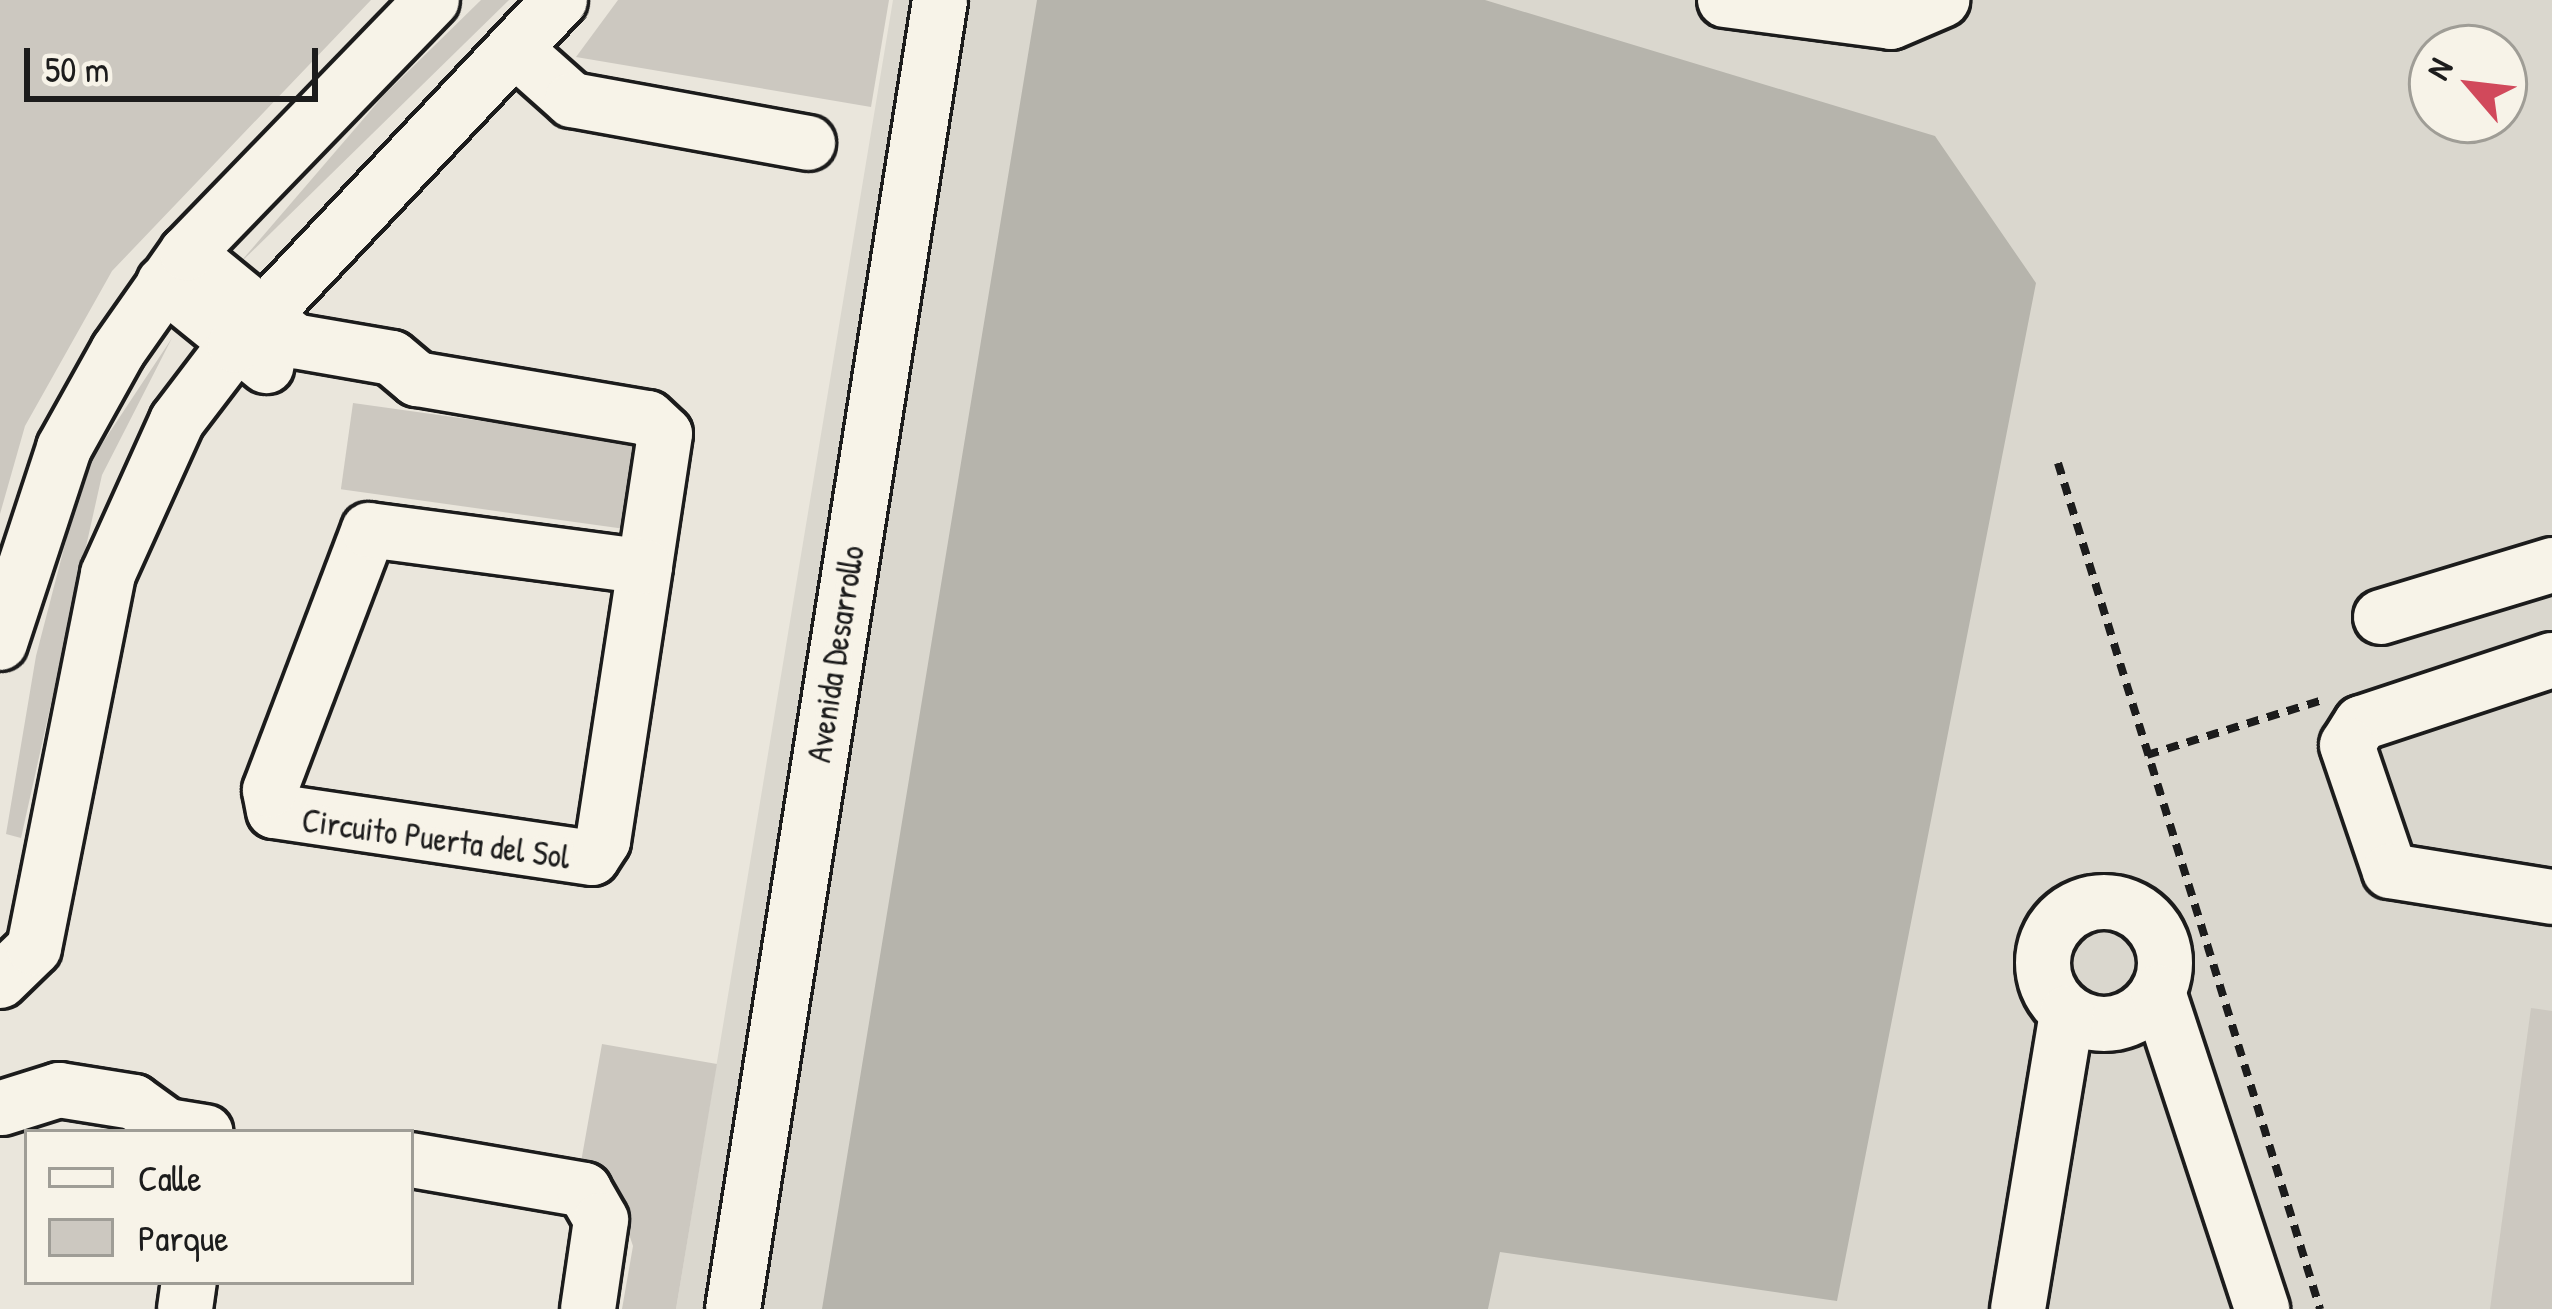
<!DOCTYPE html>
<html>
<head>
<meta charset="utf-8">
<style>
	body { margin:0 }
	#map { position:relative; width:2552px; height:1309px; overflow:hidden; background:#eae6dc; font-family:"Patrick Hand",sans-serif }
	div>[style] { position:absolute }
	[style*='--x'] { left:calc(var(--x)*1px); top:calc(var(--y)*1px); width:calc(var(--w)*1px); rotate:calc(var(--a)*1deg) }
	.built>* { inset:0; background:#dad7ce }
	.green>* { inset:0; background:#ccc8c0; transform-origin:0 0 }
	.building>* { inset:0; background:#b6b4ac }
	.path>* { height:8px; margin-top:-4px; transform-origin:0; background:repeating-linear-gradient(90deg,#1c1c1c 0 12px,transparent 0 21px) }
	.roads { filter:drop-shadow(3px 0 #1c1c1c) drop-shadow(-3px 0 #1c1c1c) drop-shadow(0 3px #1c1c1c) drop-shadow(0 -3px #1c1c1c) }
	.minor>* { height:54px; margin:-27px; padding:0 27px; transform-origin:27px; border-radius:27px; background:#f7f3e8 }
	.minor>.ring { margin:-27px; padding:0; box-sizing:content-box; background:none; border:54px solid #f7f3e8; border-radius:50% }
	span { translate:-50% -50%; white-space:nowrap; text-align:center; line-height:1.15; -webkit-text-stroke:12px #f7f3e8; paint-order:stroke }
	.street-label { font-size:33px; color:#1c1c1c }
	.legend { position:absolute; left:24px; top:1129px; width:390px; height:156px; box-sizing:border-box; background:#f7f3e8; border:3px solid #9f9d96; margin:0; padding:15px 21px; list-style:none; font-size:36px; color:#1c1c1c }
	.legend li { display:flex; align-items:center; gap:24px; height:60px }
	.legend b { width:60px; border:3px solid #9f9d96 }
	.north { position:absolute; left:2408px; top:24px; width:120px; height:120px; box-sizing:border-box; background:#f7f3e8; border:3px solid #9f9d96; border-radius:50%; rotate:298deg; font-size:33px; font-weight:700; line-height:48px; text-align:center; color:#1c1c1c }
	.north::after { content:''; display:block; margin:auto; width:42px; height:54px; background:#d1495b; clip-path:polygon(50% 0,100% 100%,50% 72%,0 100%) }
	.scale { position:absolute; left:24px; top:48px; width:294px; height:54px; box-sizing:border-box; border:6px solid #1c1c1c; border-top:0; padding-left:15px; font-size:36px; line-height:42px; white-space:nowrap; color:#1c1c1c; -webkit-text-stroke:9px #f7f3e8; paint-order:stroke }
</style>
</head>
<body>
<div id="map">
	<div class="built">
		<i style="clip-path:polygon(evenodd,893px 0,2552px 0,2552px 1309px,676px 1309px,893px 0,2432px 48px,2504px 48px,2504px 120px,2432px 120px,2432px 48px)"></i>
	</div>
	<div class="green">
		<i style="clip-path:polygon(0 0,371px 0,112px 271px,25px 426px,0 514px)"></i>
		<i style="clip-path:polygon(481px 0,509px 0,237px 266px,384px 95px)"></i>
		<i style="clip-path:polygon(618px 0,889px 0,871px 107px,576px 57px)"></i>
		<i style="clip-path:polygon(172px 338px,102px 475px,21px 838px,6px 834px,36px 656px,84px 471px)"></i>
		<i style="left:353px;top:403px;width:287px;height:87px;rotate:8deg"></i>
		<i style="clip-path:polygon(2531px 1008px,2552px 1011px,2552px 1309px,2490px 1309px)"></i>
		<i style="clip-path:polygon(602px 1044px,717px 1064px,676px 1309px,622px 1309px,633px 1246px,617px 1199px,581px 1162px)"></i>
	</div>
	<div class="building">
		<i style="clip-path:polygon(1037px 0,1485px 0,1935px 136px,2036px 283px,1837px 1301px,1500px 1252px,1488px 1309px,822px 1309px)"></i>
	</div>
	<div class="path">
		<i style="--x:2058;--y:463;--w:886;--a:72.79"></i>
		<i style="--x:2147;--y:755;--w:184;--a:-17.4"></i>
	</div>
	<div class="roads">
		<div class="minor">
			<i style="--x:1725;--y:0;--w:167;--a:7.5"></i>
			<i style="--x:1891;--y:22;--w:56;--a:-23.3"></i>
			<i style="--x:517;--y:51;--w:74;--a:41.7"></i>
			<i style="--x:572;--y:100;--w:240;--a:10.3"></i>
			<i style="--x:187;--y:253;--w:139;--a:39.4"></i>
			<i style="--x:294;--y:341;--w:99;--a:9.8"></i>
			<i style="--x:392;--y:358;--w:33;--a:40"></i>
			<i style="--x:417;--y:379;--w:234;--a:9.6"></i>
			<i style="--x:648;--y:418;--w:23;--a:43"></i>
			<i style="--x:665;--y:434;--w:134;--a:98.6"></i>
			<i style="--x:645;--y:567;--w:277;--a:98.7"></i>
			<i style="--x:603;--y:841;--w:20;--a:123"></i>
			<i style="--x:592;--y:858;--w:321;--a:-171.6"></i>
			<i style="--x:274;--y:811;--w:21;--a:-101"></i>
			<i style="--x:270;--y:790;--w:278;--a:-69.2"></i>
			<i style="--x:369;--y:530;--w:278;--a:7.6"></i>
			<i style="--x:164;--y:283;--w:132;--a:39.1"></i>
			<i style="--x:2381;--y:617;--w:179;--a:-16.9"></i>
			<i style="--x:0;--y:643;--w:205;--a:-71.8"></i>
			<i style="--x:64;--y:448;--w:111;--a:-60.9"></i>
			<i style="--x:118;--y:351;--w:120;--a:-54.9"></i>
			<i style="--x:187;--y:253;--w:352;--a:-45.9"></i>
			<i style="--x:2552;--y:660;--w:201;--a:161.7"></i>
			<i style="--x:2361;--y:723;--w:26;--a:122"></i>
			<i style="--x:2347;--y:745;--w:133;--a:71.2"></i>
			<i style="--x:2390;--y:871;--w:164;--a:9.1"></i>
			<i class="ring" style="left:2043px;top:902px;width:68px;height:68px"></i>
			<i style="--x:0;--y:981;--w:47;--a:-44.1"></i>
			<i style="--x:34;--y:948;--w:381;--a:-78.8"></i>
			<i style="--x:108;--y:574;--w:168;--a:-65.7"></i>
			<i style="--x:177;--y:421;--w:96;--a:-52.7"></i>
			<i style="--x:235;--y:345;--w:474;--a:-46.7"></i>
			<i style="--x:2158;--y:992;--w:334;--a:71.8"></i>
			<i style="--x:2;--y:1108;--w:60;--a:-17.5"></i>
			<i style="--x:59;--y:1090;--w:76;--a:9.1"></i>
			<i style="--x:134;--y:1102;--w:41;--a:36"></i>
			<i style="--x:167;--y:1126;--w:39;--a:9"></i>
			<i style="--x:411;--y:1160;--w:176;--a:9.8"></i>
			<i style="--x:584;--y:1190;--w:34;--a:60"></i>
			<i style="--x:601;--y:1220;--w:90;--a:98.3"></i>
			<i style="--x:185;--y:1309;--w:27;--a:-82"></i>
			<i style="--x:733;--y:1309;--w:1325;--a:-81.01"></i>
			<i style="--x:2018;--y:1309;--w:300;--a:-80.6"></i>
		</div>
	</div>
	<div class="street-label">
		<span style="left:836px;top:654px;rotate:-81deg">Avenida Desarrollo</span>
		<span style="left:436px;top:839px;rotate:8deg">Circuito Puerta del Sol</span>
	</div>
	<ul class="legend">
	<li><b style="height:15px;background:#f7f3e8"></b>Calle</li>
	<li><b style="height:33px;background:#ccc8c0"></b>Parque</li>
	</ul>
	<div class="north">N</div>
	<div class="scale">50 m</div>
</div>
</body>
</html>
